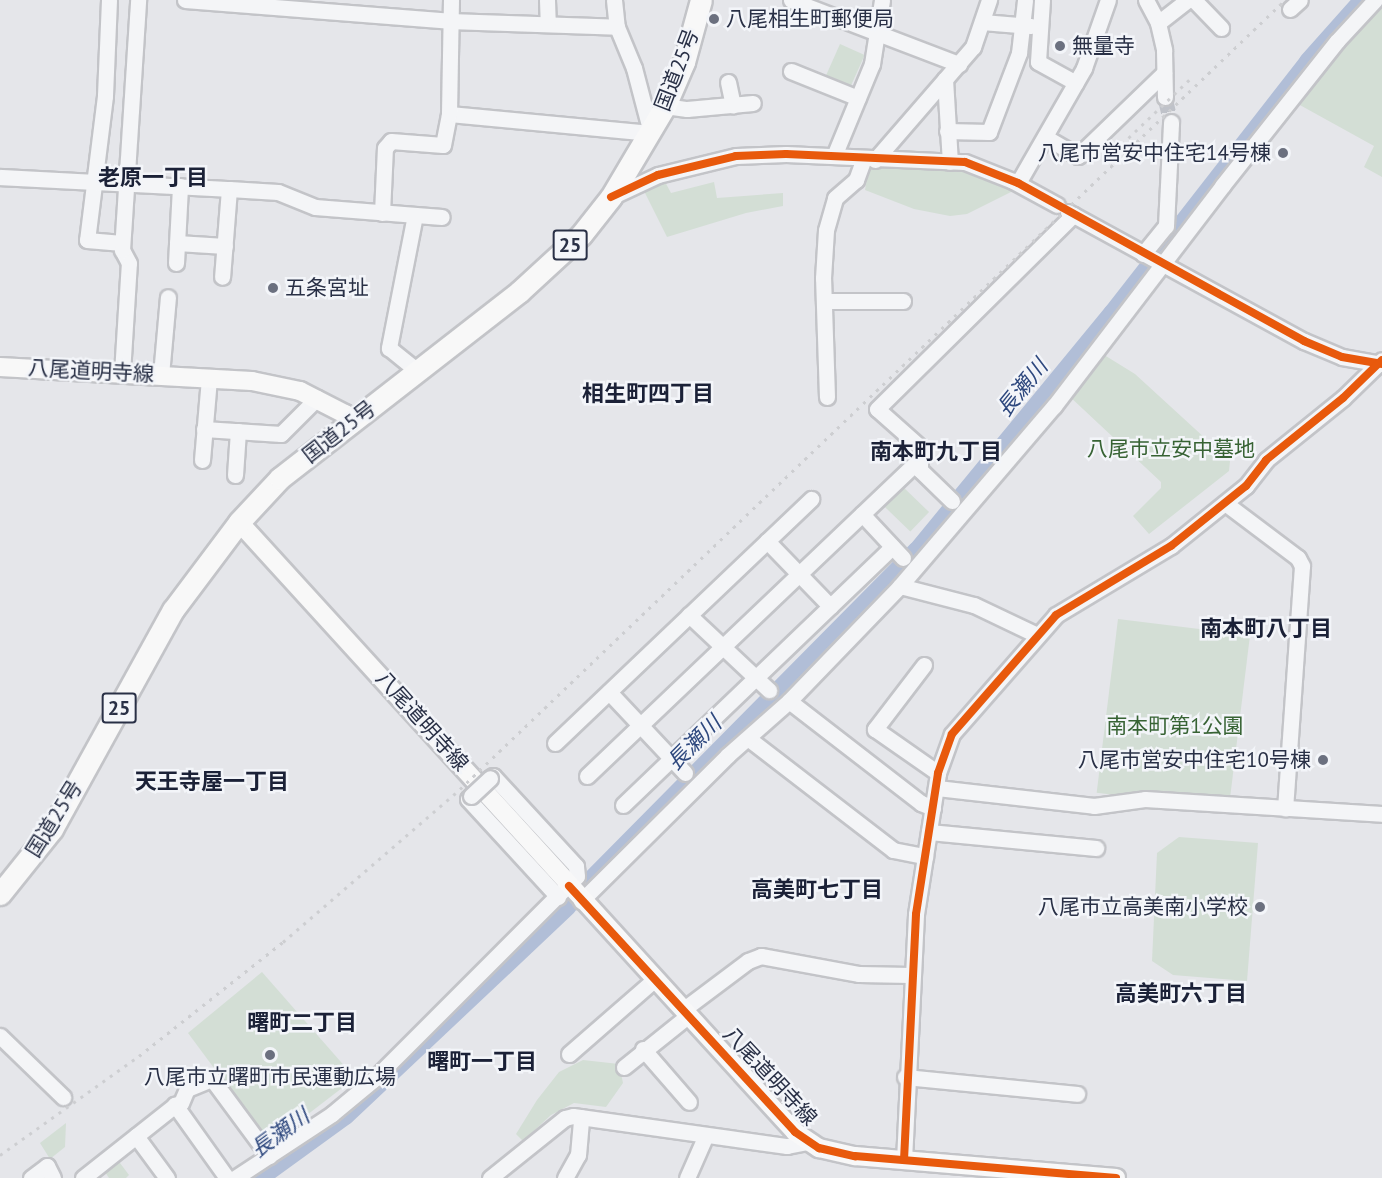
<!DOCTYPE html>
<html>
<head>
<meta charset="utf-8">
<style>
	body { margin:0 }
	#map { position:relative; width:1382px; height:1178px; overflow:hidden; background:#e5e6ea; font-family:"PT Sans","Noto Sans JP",sans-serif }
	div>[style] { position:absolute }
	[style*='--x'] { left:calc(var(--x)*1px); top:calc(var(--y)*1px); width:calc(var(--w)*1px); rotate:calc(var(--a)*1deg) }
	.green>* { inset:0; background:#d3ded5; transform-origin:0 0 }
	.river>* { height:20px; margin:-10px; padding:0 10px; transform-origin:10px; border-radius:10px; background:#b1bed7 }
	.minor-tunnel>* { height:15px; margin-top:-7.5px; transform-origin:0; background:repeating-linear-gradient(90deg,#bfc2c9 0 15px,transparent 0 23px) }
	.roads { filter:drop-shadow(2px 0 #c3c4c8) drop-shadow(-2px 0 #c3c4c8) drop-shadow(0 2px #c3c4c8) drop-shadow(0 -2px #c3c4c8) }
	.minor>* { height:15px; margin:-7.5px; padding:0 7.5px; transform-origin:7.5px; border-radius:7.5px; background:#f4f5f7 }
	.major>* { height:18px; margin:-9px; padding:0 9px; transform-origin:9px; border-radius:9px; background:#f8f8f8 }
	.highway>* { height:21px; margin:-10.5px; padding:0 10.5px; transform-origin:10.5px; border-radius:10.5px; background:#f8f8f8 }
	.rail>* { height:3px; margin-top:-1.5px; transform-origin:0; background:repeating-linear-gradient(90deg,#cdced1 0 3px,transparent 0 9px) }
	.bridges { filter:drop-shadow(2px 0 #c3c4c8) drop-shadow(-2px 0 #c3c4c8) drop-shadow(0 2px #c3c4c8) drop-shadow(0 -2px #c3c4c8) }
	.minor-bridge>* { height:15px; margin:-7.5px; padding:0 7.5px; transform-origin:7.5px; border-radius:7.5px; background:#f4f5f7 }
	.cycleway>* { height:8px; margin:-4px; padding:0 4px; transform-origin:4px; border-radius:4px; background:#e8590c }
	.dots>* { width:16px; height:16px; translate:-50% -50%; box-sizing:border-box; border:3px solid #f3f5f9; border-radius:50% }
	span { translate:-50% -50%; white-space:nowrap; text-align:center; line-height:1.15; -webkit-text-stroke:5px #f3f5f9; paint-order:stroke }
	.shield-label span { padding:2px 4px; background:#f3f5f9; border:2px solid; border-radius:4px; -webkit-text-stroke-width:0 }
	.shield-label { font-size:20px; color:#293046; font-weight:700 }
	.poi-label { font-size:21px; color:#293046 }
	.left { translate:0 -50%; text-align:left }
	.right { translate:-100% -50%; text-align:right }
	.street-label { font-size:21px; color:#293046 }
	.park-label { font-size:21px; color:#376334 }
	.neighbourhood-label { font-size:22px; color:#1b2137; font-weight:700 }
	.water-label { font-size:22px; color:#2e487e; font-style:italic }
</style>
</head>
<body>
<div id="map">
	<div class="green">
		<i style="clip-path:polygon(1382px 0,1382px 177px,1364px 167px,1374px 146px,1298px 104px)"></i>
		<i style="left:840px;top:44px;width:27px;height:39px;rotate:24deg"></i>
		<i style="clip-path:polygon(869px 165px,958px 166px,981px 172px,1015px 190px,967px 214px,950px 216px,914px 209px,865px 190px)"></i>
		<i style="clip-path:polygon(664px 180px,671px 193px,714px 182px,717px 198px,783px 193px,783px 206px,746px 213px,667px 237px,644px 191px)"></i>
		<i style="clip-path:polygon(1101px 353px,1135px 374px,1230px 461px,1229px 471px,1149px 534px,1133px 516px,1161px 488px,1161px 482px,1068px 395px)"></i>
		<i style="left:901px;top:485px;width:39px;height:27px;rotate:44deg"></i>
		<i style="left:1118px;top:619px;width:133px;height:175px;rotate:7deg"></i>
		<i style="clip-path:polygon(1179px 837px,1258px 843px,1247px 981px,1173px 975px,1152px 961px,1157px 853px)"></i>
		<i style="clip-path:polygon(262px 972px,355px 1078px,277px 1138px,265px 1137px,188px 1033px)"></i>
		<i style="clip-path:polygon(583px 1060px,619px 1064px,623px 1083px,606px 1107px,574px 1103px,551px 1115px,523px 1141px,516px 1134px,537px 1100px,559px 1072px)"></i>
		<i style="clip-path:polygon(66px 1123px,65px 1147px,50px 1159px,40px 1143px)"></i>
		<i style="clip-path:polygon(117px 1159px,129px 1175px,126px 1178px,109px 1178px,103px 1169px)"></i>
	</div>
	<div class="river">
		<i style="--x:594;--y:878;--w:460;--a:-45.3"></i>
		<i style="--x:918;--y:551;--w:307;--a:-50.6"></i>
		<i style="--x:1113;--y:314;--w:319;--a:-52.1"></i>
		<i style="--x:1309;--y:62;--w:83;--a:-48.4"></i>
		<i style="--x:258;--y:1178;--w:107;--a:-35.9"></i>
		<i style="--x:345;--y:1115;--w:305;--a:-43.3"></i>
	</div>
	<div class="minor-tunnel">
		<i style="--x:1165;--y:97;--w:26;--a:77"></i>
	</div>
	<div class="roads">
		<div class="minor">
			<i style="--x:109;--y:0;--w:96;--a:92.4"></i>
			<i style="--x:105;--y:96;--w:145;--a:97.1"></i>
			<i style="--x:87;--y:240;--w:35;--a:5"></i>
			<i style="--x:185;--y:0;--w:265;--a:4.5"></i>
			<i style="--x:449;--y:21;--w:168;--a:2"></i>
			<i style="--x:547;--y:0;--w:24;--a:88"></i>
			<i style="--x:614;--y:0;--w:27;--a:84"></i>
			<i style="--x:617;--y:27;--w:44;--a:67.5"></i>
			<i style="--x:634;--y:68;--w:67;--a:75.3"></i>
			<i style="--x:791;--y:0;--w:180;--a:20.9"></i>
			<i style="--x:1042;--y:0;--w:62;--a:93.7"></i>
			<i style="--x:1038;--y:62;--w:43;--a:28.9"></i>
			<i style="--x:1146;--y:0;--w:26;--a:62"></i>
			<i style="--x:1158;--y:23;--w:28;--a:77"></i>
			<i style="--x:1164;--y:50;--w:47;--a:88.8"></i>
			<i style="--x:1194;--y:0;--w:39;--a:46"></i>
			<i style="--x:1290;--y:9;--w:13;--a:-42"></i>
			<i style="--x:982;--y:22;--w:49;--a:4.7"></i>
			<i style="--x:1158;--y:23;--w:37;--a:-38"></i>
			<i style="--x:791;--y:71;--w:72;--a:21.9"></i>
			<i style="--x:945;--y:79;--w:83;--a:86.6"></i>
			<i style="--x:728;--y:82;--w:24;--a:78"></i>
			<i style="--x:665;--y:106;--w:22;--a:8"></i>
			<i style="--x:687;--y:109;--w:66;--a:-5.2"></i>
			<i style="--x:449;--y:114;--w:203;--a:5.4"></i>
			<i style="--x:947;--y:131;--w:42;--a:1.4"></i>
			<i style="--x:989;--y:132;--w:85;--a:-69.2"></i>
			<i style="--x:1019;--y:53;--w:53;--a:-83.5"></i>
			<i style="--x:1045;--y:137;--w:38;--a:30"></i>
			<i style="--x:1078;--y:156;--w:120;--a:-44"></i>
			<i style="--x:834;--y:156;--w:100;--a:-67.6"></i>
			<i style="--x:872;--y:64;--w:65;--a:-81.1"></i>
			<i style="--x:875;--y:160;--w:150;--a:-49.1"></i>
			<i style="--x:973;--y:47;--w:50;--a:-71.2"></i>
			<i style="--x:0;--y:177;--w:229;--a:3"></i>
			<i style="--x:229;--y:189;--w:88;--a:94.5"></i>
			<i style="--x:1018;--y:183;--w:133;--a:-60.1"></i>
			<i style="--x:1084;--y:68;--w:72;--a:-70.6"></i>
			<i style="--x:229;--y:189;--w:49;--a:3.5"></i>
			<i style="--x:278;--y:192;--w:40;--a:22"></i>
			<i style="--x:315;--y:207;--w:127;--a:4.5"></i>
			<i style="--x:611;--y:197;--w:52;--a:-25.1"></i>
			<i style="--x:658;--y:175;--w:80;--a:-13.7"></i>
			<i style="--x:736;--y:156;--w:50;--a:-2.3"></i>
			<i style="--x:786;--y:154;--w:179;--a:2.6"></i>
			<i style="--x:965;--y:162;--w:52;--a:21.6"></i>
			<i style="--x:1013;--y:181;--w:50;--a:28.6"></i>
			<i style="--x:1068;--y:212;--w:269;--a:28.7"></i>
			<i style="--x:1304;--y:341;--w:41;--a:22.8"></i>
			<i style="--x:1342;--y:357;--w:41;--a:9.9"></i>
			<i style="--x:382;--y:213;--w:65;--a:-87.4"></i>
			<i style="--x:385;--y:148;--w:9;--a:-49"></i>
			<i style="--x:391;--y:141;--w:52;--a:4.4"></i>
			<i style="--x:443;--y:145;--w:32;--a:-79"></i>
			<i style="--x:449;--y:114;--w:114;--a:-89"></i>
			<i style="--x:415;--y:215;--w:136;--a:101.1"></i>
			<i style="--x:389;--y:348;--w:36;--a:39"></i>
			<i style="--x:177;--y:243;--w:48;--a:3.6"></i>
			<i style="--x:1143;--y:254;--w:36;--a:-51"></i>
			<i style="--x:1166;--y:226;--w:104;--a:-87.2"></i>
			<i style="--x:176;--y:263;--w:77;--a:-87"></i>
			<i style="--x:824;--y:301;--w:79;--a:0"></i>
			<i style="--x:122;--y:373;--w:110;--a:-86.4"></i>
			<i style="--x:129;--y:263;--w:15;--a:-118"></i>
			<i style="--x:122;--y:250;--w:251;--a:-86.3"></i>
			<i style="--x:161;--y:375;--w:78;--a:-84.9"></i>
			<i style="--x:827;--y:397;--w:119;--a:-91.9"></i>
			<i style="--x:823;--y:278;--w:48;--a:-86.4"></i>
			<i style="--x:826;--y:230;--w:33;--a:-74"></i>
			<i style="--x:835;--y:198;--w:28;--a:-41"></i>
			<i style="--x:856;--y:180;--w:23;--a:-70"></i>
			<i style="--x:204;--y:429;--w:77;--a:3.7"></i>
			<i style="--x:281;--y:434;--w:51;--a:-45"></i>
			<i style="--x:202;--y:460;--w:82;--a:-85.1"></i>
			<i style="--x:235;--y:475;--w:44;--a:-86.1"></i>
			<i style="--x:952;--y:501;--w:45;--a:-135.9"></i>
			<i style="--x:920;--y:470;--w:23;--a:-90"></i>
			<i style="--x:920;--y:447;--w:57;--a:-138.5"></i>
			<i style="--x:877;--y:409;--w:276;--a:-44.7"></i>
			<i style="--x:1225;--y:503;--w:91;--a:37"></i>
			<i style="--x:1298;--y:558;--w:9;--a:63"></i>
			<i style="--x:1302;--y:566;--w:243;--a:94"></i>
			<i style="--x:862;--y:514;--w:60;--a:47"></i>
			<i style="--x:767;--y:541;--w:91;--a:45.9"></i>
			<i style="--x:900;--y:586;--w:237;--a:-49.5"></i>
			<i style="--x:1054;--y:406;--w:277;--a:-52.6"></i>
			<i style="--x:1222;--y:186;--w:185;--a:-51.6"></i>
			<i style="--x:1337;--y:41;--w:56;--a:-47.2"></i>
			<i style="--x:689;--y:615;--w:110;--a:43.2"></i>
			<i style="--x:924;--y:665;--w:81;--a:127.4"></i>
			<i style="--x:875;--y:729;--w:77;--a:34.9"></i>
			<i style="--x:609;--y:692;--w:111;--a:46.8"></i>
			<i style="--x:789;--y:701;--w:167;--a:37.7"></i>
			<i style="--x:921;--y:803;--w:13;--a:23"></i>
			<i style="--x:749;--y:739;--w:182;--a:37.6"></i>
			<i style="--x:893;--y:850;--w:33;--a:11"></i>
			<i style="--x:555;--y:743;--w:354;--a:-43.6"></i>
			<i style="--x:587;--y:776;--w:460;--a:-43.6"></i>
			<i style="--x:937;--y:788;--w:158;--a:6.5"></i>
			<i style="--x:1094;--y:806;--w:51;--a:-7.8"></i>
			<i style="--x:1145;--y:799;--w:237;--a:3.6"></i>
			<i style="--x:471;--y:796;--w:4;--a:135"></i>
			<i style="--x:468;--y:799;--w:133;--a:47.4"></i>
			<i style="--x:623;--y:805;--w:373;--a:-43.8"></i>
			<i style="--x:929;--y:832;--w:168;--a:5.5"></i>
			<i style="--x:581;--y:901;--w:207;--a:-44.8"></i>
			<i style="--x:728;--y:755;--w:81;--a:-41.5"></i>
			<i style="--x:789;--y:701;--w:160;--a:-46"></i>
			<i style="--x:900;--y:586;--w:76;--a:14.4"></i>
			<i style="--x:974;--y:605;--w:70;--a:25.5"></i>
			<i style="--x:684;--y:1009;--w:80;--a:-36.9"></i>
			<i style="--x:748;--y:961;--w:14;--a:-21"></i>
			<i style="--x:761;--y:956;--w:100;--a:10.4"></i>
			<i style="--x:859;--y:974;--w:51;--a:1.1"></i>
			<i style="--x:0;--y:1036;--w:88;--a:44.1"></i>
			<i style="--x:643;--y:1049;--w:70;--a:49"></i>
			<i style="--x:569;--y:1054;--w:114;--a:-41.1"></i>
			<i style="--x:624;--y:1067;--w:83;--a:-38.7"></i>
			<i style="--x:905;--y:1077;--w:173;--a:5.6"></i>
			<i style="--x:136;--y:1136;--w:52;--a:53.6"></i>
			<i style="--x:904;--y:1160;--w:246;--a:-87.2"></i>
			<i style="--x:916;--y:914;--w:143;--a:-81.1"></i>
			<i style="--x:938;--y:773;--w:41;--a:-70.3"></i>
			<i style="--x:952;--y:734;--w:158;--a:-48.8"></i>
			<i style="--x:1056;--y:615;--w:134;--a:-31"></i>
			<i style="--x:1171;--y:546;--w:96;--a:-38.7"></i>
			<i style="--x:1246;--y:486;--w:33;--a:-52"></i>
			<i style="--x:1266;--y:460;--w:99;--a:-38.8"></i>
			<i style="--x:1343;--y:398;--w:54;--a:-44.3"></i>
			<i style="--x:31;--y:1178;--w:20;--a:-37"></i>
			<i style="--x:47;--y:1166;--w:13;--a:63"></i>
			<i style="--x:83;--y:1178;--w:117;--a:-38.4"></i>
			<i style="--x:227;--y:1178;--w:90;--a:-125.5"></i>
			<i style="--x:175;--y:1105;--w:6;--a:-18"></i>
			<i style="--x:181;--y:1103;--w:15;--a:-67"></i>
			<i style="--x:187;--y:1089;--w:27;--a:-22"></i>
			<i style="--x:212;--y:1079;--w:96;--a:53.5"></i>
			<i style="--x:235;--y:1178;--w:116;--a:-33.4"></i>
			<i style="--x:332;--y:1114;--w:53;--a:-39.7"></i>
			<i style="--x:373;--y:1080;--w:288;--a:-45"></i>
			<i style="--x:577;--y:876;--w:10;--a:-96"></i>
			<i style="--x:576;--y:866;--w:122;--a:-132.7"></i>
			<i style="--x:493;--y:776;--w:4;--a:146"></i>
			<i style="--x:490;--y:1178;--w:96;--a:-38.7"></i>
			<i style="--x:565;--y:1118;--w:8;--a:-14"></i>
			<i style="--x:573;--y:1116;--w:216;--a:8"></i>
			<i style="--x:787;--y:1146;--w:21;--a:-11"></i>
			<i style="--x:565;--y:1178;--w:26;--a:-61"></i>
			<i style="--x:578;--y:1155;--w:38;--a:-85"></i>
			<i style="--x:687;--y:1178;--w:47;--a:-66.2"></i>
		</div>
		<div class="major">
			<i style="--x:0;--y:367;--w:252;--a:3.2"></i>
			<i style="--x:252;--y:381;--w:49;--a:11.8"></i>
			<i style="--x:300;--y:391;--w:51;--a:27.1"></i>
			<i style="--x:345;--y:414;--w:10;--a:53"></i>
			<i style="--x:239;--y:522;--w:825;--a:47.65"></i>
			<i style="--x:795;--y:1132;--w:29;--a:34"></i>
			<i style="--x:819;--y:1148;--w:37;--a:13"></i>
			<i style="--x:855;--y:1156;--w:262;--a:4.8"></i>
		</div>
		<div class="highway">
			<i style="--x:0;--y:894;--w:83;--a:-51.3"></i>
			<i style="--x:52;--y:829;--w:250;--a:-61.1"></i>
			<i style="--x:173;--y:610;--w:110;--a:-53.1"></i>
			<i style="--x:239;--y:522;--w:60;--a:-47"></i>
			<i style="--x:280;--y:478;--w:303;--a:-37.9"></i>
			<i style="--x:519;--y:292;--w:84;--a:-42.6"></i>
			<i style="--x:581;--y:235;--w:48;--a:-51.7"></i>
			<i style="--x:611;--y:197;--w:106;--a:-59.3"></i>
			<i style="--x:665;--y:106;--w:48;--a:-66.6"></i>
			<i style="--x:684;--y:62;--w:64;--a:-74.7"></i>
		</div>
	</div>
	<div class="rail">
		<i style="--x:1122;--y:144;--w:95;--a:-43.7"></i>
		<i style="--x:0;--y:1155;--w:171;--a:-35.5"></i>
		<i style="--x:139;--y:1056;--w:184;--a:-38.4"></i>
		<i style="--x:283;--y:942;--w:234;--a:-40.8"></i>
		<i style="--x:460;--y:789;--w:1142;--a:-43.72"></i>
	</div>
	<div class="bridges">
		<div class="minor-bridge">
			<i style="--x:471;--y:796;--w:26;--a:-43"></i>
		</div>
	</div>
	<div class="cycleway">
		<i style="--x:611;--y:197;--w:52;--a:-25.1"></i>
		<i style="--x:658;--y:175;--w:80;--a:-13.7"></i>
		<i style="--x:736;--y:156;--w:50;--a:-2.3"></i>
		<i style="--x:786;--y:154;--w:179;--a:2.6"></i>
		<i style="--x:965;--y:162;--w:57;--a:21.6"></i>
		<i style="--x:1018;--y:183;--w:327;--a:28.9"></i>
		<i style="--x:1304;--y:341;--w:41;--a:22.8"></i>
		<i style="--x:1342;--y:357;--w:41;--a:9.9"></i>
		<i style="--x:569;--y:886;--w:334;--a:47.4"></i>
		<i style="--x:795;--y:1132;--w:29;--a:34"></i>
		<i style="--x:819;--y:1148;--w:37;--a:13"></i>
		<i style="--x:855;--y:1156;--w:262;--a:4.8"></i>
		<i style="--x:904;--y:1160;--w:246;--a:-87.2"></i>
		<i style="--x:916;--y:914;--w:143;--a:-81.1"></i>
		<i style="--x:938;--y:773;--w:41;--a:-70.3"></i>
		<i style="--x:952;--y:734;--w:158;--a:-48.8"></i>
		<i style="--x:1056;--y:615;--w:134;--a:-31"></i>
		<i style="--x:1171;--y:546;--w:96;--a:-38.7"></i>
		<i style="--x:1246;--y:486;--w:33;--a:-52"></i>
		<i style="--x:1266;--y:460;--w:99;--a:-38.8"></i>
		<i style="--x:1343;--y:398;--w:54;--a:-44.3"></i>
	</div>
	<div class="dots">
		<i style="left:714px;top:19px;background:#6b707f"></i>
		<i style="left:1060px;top:46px;background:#6b707f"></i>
		<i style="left:1283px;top:153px;background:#6b707f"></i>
		<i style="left:273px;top:288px;background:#6b707f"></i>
		<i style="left:1323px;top:760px;background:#6b707f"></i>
		<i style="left:1260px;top:907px;background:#6b707f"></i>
		<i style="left:270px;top:1055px;background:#6b707f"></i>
	</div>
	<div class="shield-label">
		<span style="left:570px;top:245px">25</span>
		<span style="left:119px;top:708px">25</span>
	</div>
	<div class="poi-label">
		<span class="left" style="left:726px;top:19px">八尾相生町郵便局</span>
		<span class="left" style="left:1072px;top:46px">無量寺</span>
		<span class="right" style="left:1271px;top:153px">八尾市営安中住宅14号棟</span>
		<span class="left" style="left:285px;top:288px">五条宮址</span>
		<span class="right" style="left:1311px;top:760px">八尾市営安中住宅10号棟</span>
		<span class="right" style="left:1248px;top:907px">八尾市立高美南小学校</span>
		<span style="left:270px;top:1077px">八尾市立曙町市民運動広場</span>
	</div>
	<div class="street-label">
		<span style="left:677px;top:70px;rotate:-69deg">国道25号</span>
		<span style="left:91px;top:371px;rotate:3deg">八尾道明寺線</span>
		<span style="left:339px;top:432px;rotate:-38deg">国道25号</span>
		<span style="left:422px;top:721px;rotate:48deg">八尾道明寺線</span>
		<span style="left:54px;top:819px;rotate:-58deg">国道25号</span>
		<span style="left:770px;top:1076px;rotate:47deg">八尾道明寺線</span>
	</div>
	<div class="park-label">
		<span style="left:1171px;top:449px">八尾市立安中墓地</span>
		<span style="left:1175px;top:726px">南本町第1公園</span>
	</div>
	<div class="neighbourhood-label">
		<span style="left:153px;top:178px">老原一丁目</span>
		<span style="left:648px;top:394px">相生町四丁目</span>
		<span style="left:936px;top:452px">南本町九丁目</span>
		<span style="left:1266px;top:629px">南本町八丁目</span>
		<span style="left:212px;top:782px">天王寺屋一丁目</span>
		<span style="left:817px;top:890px">高美町七丁目</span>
		<span style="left:1181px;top:994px">高美町六丁目</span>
		<span style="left:302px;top:1023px">曙町二丁目</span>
		<span style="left:482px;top:1062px">曙町一丁目</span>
	</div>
	<div class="water-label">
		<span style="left:1022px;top:388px;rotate:-51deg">長瀬川</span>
		<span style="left:694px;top:743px;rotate:-45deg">長瀬川</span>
		<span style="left:280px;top:1133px;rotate:-36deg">長瀬川</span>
	</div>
</div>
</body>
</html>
